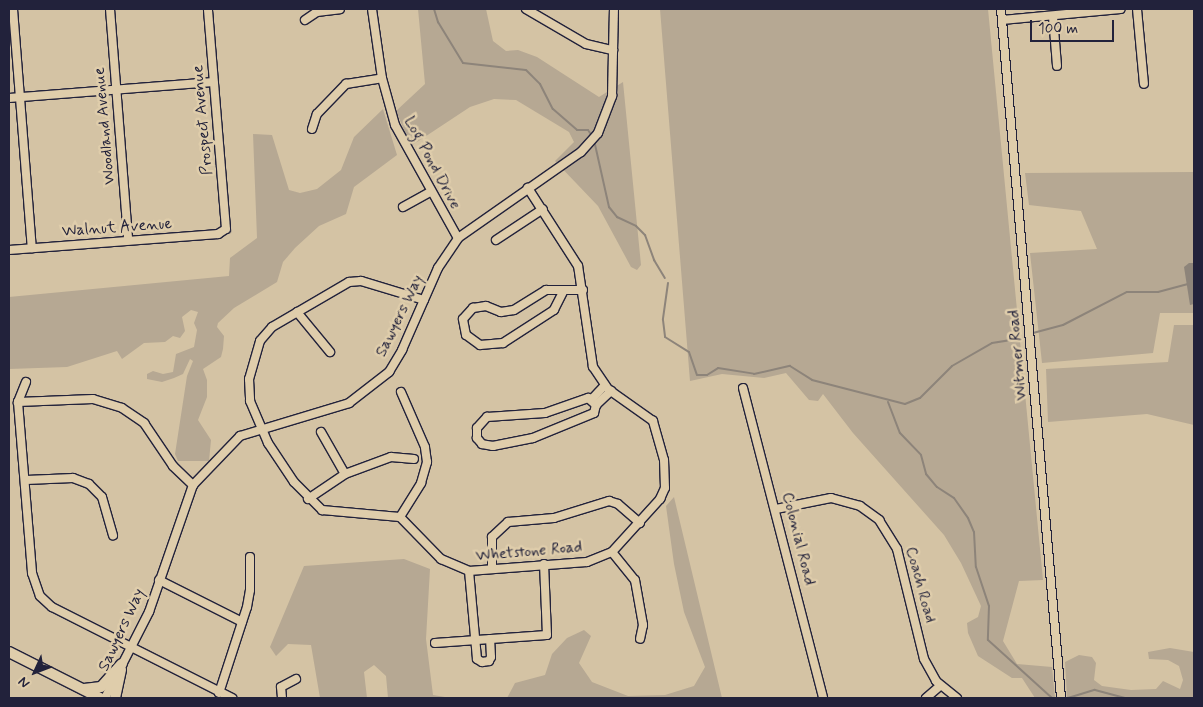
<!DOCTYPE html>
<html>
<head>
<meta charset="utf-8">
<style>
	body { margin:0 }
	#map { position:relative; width:1203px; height:707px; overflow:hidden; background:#d4c3a4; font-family:Mynerve,sans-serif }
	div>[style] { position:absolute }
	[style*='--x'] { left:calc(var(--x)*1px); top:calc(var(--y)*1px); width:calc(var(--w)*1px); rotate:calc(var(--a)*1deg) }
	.green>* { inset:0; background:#b6a893 }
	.water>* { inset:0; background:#8d847a }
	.stream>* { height:2px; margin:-1px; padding:0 1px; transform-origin:1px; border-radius:1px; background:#8d847a }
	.roads { filter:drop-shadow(1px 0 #22223b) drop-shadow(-1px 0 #22223b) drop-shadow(0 1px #22223b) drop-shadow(0 -1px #22223b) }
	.minor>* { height:8px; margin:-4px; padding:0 4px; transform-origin:4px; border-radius:4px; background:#dfcdab }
	.major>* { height:10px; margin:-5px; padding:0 5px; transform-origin:5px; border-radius:5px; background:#dfcdab }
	span { translate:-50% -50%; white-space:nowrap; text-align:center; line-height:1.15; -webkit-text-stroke:5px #dfcdab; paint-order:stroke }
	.street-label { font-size:16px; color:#22223b }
	.frame { position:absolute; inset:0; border:10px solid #22223b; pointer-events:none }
	.north { position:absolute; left:10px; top:647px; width:50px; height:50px; -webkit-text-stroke:4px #dfcdab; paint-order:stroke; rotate:227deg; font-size:14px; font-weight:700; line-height:20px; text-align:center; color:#22223b }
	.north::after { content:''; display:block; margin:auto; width:18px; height:22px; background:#22223b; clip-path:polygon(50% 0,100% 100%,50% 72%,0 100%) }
	.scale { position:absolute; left:1030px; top:20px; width:84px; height:22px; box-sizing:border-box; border:2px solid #22223b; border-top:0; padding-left:6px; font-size:15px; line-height:18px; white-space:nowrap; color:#22223b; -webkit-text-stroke:4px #dfcdab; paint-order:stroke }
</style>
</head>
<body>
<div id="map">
	<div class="green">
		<i style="clip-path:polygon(418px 9px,486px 9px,493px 41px,506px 51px,518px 50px,537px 57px,599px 97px,623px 82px,641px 265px,637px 270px,631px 267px,598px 206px,555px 161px,574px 142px,569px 132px,516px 100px,494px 99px,470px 107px,411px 146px,396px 111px,425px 84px)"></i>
		<i style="clip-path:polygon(660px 9px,988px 9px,1043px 580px,1019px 581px,1003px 641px,1017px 664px,1052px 667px,1055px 698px,1035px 698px,1022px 678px,1012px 678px,978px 656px,968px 633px,967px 623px,978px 617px,981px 606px,961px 563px,944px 535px,853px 433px,823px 394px,818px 401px,809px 400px,786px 373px,764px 378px,722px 374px,690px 381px)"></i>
		<i style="clip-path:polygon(383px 109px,397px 155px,354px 187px,346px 214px,319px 226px,295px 248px,283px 262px,277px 282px,234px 308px,218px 323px,217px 327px,224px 336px,223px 349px,221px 357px,203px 369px,207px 380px,207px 397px,198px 420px,211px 440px,209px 461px,178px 461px,175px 454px,187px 376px,193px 361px,190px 359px,183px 374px,174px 378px,162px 382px,147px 379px,147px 374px,153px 371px,163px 374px,173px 372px,176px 354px,194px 347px,197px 330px,194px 323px,198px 312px,191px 310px,182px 317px,185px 331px,180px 338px,173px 336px,165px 342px,144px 343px,122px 359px,117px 351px,67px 367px,9px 369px,9px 297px,229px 276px,230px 258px,257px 238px,253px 134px,272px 135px,289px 190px,300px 193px,317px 189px,341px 170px,354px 137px)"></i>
		<i style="clip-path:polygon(1194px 172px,1194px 313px,1160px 313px,1153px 353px,1042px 363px,1030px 253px,1097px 249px,1081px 211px,1029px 205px,1025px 173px)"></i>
		<i style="clip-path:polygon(1174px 325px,1194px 325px,1194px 425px,1147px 414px,1048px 422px,1046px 369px,1168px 362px)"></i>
		<i style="clip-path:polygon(674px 497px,722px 698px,507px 698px,515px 683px,545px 675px,552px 654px,567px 638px,584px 630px,591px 636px,579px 663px,592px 682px,628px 696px,665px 695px,694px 686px,705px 667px,684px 612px,674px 564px,666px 506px)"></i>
		<i style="clip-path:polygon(404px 559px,430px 569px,426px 639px,433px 695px,451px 698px,388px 698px,386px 676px,374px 665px,364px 672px,367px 698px,320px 698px,311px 645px,288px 644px,276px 656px,270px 647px,304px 566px)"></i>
		<i style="clip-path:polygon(1170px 648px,1194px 652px,1194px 698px,1067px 698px,1065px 662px,1079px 655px,1092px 657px,1096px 663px,1094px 680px,1102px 686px,1131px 690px,1156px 689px,1163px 681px,1180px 689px,1183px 680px,1179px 666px,1168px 660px,1149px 659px,1148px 652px)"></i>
	</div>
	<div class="water">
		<i style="clip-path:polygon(1189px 263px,1194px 263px,1194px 304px,1190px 305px,1184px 267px)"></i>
	</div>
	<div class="stream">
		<i style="--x:434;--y:9;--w:14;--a:73"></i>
		<i style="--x:438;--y:22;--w:48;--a:58.6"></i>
		<i style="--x:463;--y:63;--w:63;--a:6.3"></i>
		<i style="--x:526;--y:70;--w:20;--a:45"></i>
		<i style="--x:540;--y:84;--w:28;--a:63"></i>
		<i style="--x:553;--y:109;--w:32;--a:41"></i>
		<i style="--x:577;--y:130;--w:11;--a:0"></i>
		<i style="--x:588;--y:130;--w:7;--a:56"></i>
		<i style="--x:594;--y:140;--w:69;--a:77.4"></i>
		<i style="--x:609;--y:207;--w:13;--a:51"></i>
		<i style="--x:617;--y:217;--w:21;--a:25"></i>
		<i style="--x:636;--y:226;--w:13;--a:45"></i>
		<i style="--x:645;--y:235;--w:27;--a:70"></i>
		<i style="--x:654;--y:260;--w:21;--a:59"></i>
		<i style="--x:668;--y:283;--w:37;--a:98"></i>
		<i style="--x:663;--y:320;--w:17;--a:83"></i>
		<i style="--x:665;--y:337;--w:28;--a:32"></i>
		<i style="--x:689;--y:352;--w:24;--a:71"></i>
		<i style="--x:697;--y:375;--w:10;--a:0"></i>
		<i style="--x:707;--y:375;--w:13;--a:-32"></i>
		<i style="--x:718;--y:368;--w:36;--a:9"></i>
		<i style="--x:754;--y:374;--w:37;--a:-13"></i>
		<i style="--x:790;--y:366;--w:26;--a:32"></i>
		<i style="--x:812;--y:380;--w:96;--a:14.5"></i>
		<i style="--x:905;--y:404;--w:16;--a:-22"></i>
		<i style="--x:920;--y:398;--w:45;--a:-45"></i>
		<i style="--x:952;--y:366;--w:46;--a:-29.9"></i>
		<i style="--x:992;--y:343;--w:30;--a:-9"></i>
		<i style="--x:1033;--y:333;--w:31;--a:-15"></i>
		<i style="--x:1063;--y:325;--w:72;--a:-27.3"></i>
		<i style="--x:1127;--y:292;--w:31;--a:0"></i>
		<i style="--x:1158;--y:292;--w:30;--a:-15"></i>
		<i style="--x:888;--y:402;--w:33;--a:69"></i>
		<i style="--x:900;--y:433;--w:30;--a:46"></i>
		<i style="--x:921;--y:455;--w:20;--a:75"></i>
		<i style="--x:926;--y:474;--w:17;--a:50"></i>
		<i style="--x:937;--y:487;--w:20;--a:33"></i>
		<i style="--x:954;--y:498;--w:24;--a:55"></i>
		<i style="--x:968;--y:518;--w:15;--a:67"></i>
		<i style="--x:974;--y:532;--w:35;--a:87"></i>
		<i style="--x:976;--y:567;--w:41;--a:71.6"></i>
		<i style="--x:989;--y:606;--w:34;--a:92"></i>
		<i style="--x:988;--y:640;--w:86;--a:42.2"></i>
		<i style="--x:1068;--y:698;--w:28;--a:-17"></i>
		<i style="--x:1095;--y:690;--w:31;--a:15"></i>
	</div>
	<div class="roads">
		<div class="minor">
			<i style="--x:13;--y:9;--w:240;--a:85.5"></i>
			<i style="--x:110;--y:9;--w:232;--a:85.5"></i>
			<i style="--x:372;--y:9;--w:70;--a:81.8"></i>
			<i style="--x:382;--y:78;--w:49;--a:74.5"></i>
			<i style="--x:395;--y:125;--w:129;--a:60.9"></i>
			<i style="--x:526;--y:9;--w:69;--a:30.3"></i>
			<i style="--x:586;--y:44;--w:28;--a:13"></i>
			<i style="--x:1001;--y:9;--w:692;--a:85.02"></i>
			<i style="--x:1137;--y:9;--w:75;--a:84.7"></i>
			<i style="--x:1053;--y:17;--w:49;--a:85.3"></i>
			<i style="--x:305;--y:20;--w:14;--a:-34"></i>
			<i style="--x:317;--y:12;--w:23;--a:-7"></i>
			<i style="--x:1002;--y:20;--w:119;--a:-5.3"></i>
			<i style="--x:9;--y:98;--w:205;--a:-4.5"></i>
			<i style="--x:312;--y:129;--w:16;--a:-72"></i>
			<i style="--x:317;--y:114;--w:42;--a:-46"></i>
			<i style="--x:346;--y:84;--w:36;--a:-9"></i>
			<i style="--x:403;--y:207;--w:31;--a:-29"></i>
			<i style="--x:496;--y:240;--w:56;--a:-33.4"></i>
			<i style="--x:9;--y:250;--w:210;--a:-4.4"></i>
			<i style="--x:218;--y:234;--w:9;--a:-32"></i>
			<i style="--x:226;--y:229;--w:221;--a:-94.7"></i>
			<i style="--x:563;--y:292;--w:20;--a:117"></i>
			<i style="--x:554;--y:310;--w:61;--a:147.1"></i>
			<i style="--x:503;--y:343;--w:23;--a:175"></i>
			<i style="--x:480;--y:345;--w:17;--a:-144"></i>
			<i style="--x:466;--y:335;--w:16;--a:-101"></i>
			<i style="--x:463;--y:319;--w:15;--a:-48"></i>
			<i style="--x:473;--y:308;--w:13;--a:-9"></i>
			<i style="--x:486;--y:306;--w:16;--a:22"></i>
			<i style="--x:501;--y:312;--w:13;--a:-9"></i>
			<i style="--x:514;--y:310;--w:38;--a:-32"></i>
			<i style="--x:546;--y:290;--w:37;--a:0"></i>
			<i style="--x:424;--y:300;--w:66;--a:-163.2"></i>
			<i style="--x:361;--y:281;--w:12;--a:175"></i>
			<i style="--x:349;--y:282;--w:89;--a:149.7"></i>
			<i style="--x:272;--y:327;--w:18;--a:131"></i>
			<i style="--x:260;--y:341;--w:40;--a:106"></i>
			<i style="--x:249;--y:379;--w:22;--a:87"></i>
			<i style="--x:250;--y:401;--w:46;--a:66.8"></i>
			<i style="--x:268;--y:443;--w:47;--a:56.3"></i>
			<i style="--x:294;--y:482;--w:40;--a:45"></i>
			<i style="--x:322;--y:510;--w:78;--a:5.1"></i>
			<i style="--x:400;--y:517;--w:59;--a:45.7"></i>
			<i style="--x:441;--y:559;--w:30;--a:23"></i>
			<i style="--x:469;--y:571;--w:118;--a:-4.4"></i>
			<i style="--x:587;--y:562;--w:27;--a:-22"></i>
			<i style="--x:612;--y:552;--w:72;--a:-47.8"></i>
			<i style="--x:660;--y:499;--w:12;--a:-66"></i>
			<i style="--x:665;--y:488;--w:28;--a:-92"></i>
			<i style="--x:664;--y:460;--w:41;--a:-105.8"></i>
			<i style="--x:653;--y:421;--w:55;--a:-144.6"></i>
			<i style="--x:608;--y:389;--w:27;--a:-124"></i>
			<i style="--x:593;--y:367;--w:102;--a:-98.4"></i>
			<i style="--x:578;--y:266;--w:93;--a:-122.7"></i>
			<i style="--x:297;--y:312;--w:52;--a:50.5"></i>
			<i style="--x:26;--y:382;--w:22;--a:112"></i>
			<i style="--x:18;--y:402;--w:172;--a:85.3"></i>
			<i style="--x:32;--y:573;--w:24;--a:71"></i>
			<i style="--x:40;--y:596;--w:16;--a:43"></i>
			<i style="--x:52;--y:607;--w:202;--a:26.8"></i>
			<i style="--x:743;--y:388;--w:320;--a:75.5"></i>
			<i style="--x:588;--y:398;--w:11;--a:41"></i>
			<i style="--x:596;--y:405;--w:8;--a:104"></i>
			<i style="--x:594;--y:413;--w:66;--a:157.7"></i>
			<i style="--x:533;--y:438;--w:41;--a:168.7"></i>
			<i style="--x:493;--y:446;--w:11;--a:-170"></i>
			<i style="--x:482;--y:444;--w:8;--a:-130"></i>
			<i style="--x:477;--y:438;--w:10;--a:-90"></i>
			<i style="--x:477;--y:428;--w:15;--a:-48"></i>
			<i style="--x:487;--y:417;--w:58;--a:-3.9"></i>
			<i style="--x:545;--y:413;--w:46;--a:-19.2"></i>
			<i style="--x:592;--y:399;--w:19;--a:-47"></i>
			<i style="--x:18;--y:402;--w:75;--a:-2.3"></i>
			<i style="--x:93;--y:399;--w:30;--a:17"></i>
			<i style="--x:122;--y:408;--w:27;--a:34"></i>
			<i style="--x:144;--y:423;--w:52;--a:56"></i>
			<i style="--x:173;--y:466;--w:28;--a:44"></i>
			<i style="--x:596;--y:405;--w:21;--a:-43"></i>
			<i style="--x:321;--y:432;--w:48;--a:60.3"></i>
			<i style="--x:26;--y:480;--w:47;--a:-2.4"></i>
			<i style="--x:73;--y:478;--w:17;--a:21"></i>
			<i style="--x:89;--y:484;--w:18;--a:45"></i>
			<i style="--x:102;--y:497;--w:40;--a:74"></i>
			<i style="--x:308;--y:499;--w:45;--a:-34"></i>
			<i style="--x:345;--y:474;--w:49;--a:-20.3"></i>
			<i style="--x:391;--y:457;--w:23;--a:5"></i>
			<i style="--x:776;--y:509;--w:56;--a:-11.3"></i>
			<i style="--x:831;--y:498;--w:30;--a:15"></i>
			<i style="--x:860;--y:506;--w:24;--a:36"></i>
			<i style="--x:879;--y:520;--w:34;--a:58"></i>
			<i style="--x:897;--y:549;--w:113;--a:76.2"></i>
			<i style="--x:924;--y:659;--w:25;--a:61"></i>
			<i style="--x:936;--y:681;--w:27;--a:39"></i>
			<i style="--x:400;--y:517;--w:40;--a:-58"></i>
			<i style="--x:421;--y:483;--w:22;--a:-74"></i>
			<i style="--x:427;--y:462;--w:15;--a:-98"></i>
			<i style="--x:425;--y:447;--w:60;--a:-113.6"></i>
			<i style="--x:612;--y:552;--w:36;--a:51"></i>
			<i style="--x:635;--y:580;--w:46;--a:79.9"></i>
			<i style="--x:643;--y:625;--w:14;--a:102"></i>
			<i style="--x:492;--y:568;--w:31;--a:-90"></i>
			<i style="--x:492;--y:537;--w:22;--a:-43"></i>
			<i style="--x:508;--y:522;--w:46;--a:-5"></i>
			<i style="--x:554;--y:518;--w:58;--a:-17.2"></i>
			<i style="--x:609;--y:501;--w:9;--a:18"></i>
			<i style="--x:618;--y:504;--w:29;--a:41"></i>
			<i style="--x:469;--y:571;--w:88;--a:84.8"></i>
			<i style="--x:477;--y:659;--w:6;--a:31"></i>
			<i style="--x:482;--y:662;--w:7;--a:-8"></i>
			<i style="--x:489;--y:661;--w:4;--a:-63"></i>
			<i style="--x:491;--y:657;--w:18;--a:-93"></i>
			<i style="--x:159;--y:580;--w:93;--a:26.8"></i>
			<i style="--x:435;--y:643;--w:112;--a:-4.1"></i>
			<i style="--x:547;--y:635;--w:71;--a:-92.4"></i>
			<i style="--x:219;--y:693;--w:90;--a:-72"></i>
			<i style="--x:247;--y:607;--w:17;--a:-80"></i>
			<i style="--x:250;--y:590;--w:33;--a:-90"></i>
			<i style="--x:105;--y:698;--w:97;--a:-62.9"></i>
			<i style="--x:149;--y:612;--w:134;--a:-70.9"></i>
			<i style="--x:193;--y:485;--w:68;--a:-46.2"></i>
			<i style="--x:240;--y:436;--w:114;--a:-16.8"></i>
			<i style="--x:349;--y:403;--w:51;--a:-37.8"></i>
			<i style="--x:389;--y:372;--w:26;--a:-59"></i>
			<i style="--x:402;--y:350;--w:90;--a:-66.3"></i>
			<i style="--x:438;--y:268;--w:36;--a:-56"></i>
			<i style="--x:458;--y:238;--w:150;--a:-35"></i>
			<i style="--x:581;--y:152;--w:25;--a:-48"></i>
			<i style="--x:598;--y:133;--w:40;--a:-69"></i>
			<i style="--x:612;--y:96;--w:87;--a:-88.7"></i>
			<i style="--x:282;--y:698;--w:11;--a:-95"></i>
			<i style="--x:281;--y:687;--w:17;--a:-28"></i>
			<i style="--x:926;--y:698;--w:18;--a:-41"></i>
		</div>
		<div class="major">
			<i style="--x:9;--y:652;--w:102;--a:26.8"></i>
			<i style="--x:84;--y:689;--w:17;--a:-7"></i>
			<i style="--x:101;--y:687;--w:31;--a:-48"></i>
			<i style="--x:115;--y:698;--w:29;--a:-78"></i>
		</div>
	</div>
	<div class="street-label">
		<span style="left:203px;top:120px;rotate:-95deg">Prospect Avenue</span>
		<span style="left:105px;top:126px;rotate:-95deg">Woodland Avenue</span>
		<span style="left:432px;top:163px;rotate:62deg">Log Pond Drive</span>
		<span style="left:117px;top:228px;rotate:-4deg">Walnut Avenue</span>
		<span style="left:400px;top:316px;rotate:-64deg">Sawyers Way</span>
		<span style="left:1018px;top:355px;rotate:-95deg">Witmer Road</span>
		<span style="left:798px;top:539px;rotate:76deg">Colonial Road</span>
		<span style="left:529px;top:552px;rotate:-5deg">Whetstone Road</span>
		<span style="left:920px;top:585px;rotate:75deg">Coach Road</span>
		<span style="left:122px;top:630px;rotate:-65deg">Sawyers Way</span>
	</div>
	<div class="frame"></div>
	<div class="north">N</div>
	<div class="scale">100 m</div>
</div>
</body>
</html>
